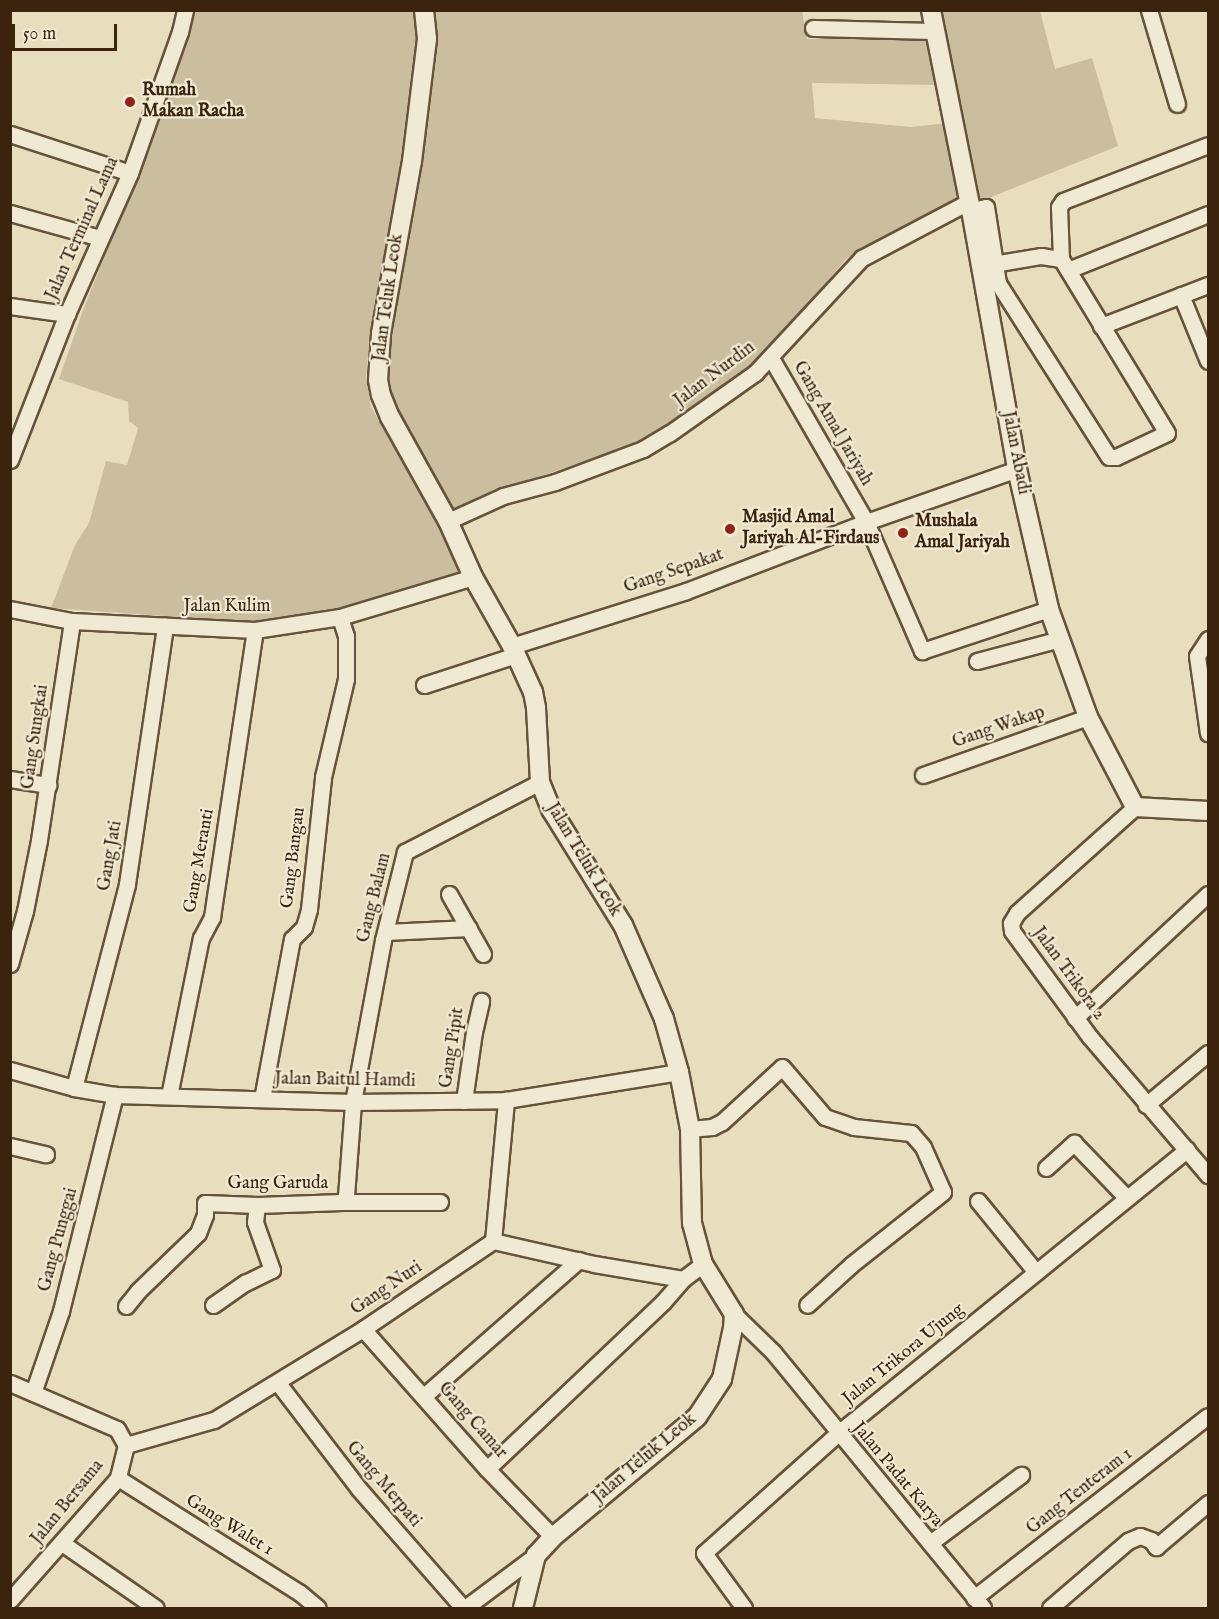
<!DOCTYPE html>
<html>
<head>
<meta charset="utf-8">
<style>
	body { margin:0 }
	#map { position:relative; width:1219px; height:1619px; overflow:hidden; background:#e8debd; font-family:"IM FELL English",serif }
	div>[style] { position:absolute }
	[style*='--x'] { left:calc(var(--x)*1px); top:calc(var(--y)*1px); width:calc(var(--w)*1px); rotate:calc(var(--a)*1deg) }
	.green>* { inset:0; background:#cbbe9f }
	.roads { filter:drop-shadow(2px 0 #67523a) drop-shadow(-2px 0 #67523a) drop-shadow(0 2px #67523a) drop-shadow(0 -2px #67523a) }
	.minor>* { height:15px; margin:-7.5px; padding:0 7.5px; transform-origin:7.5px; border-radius:7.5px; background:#f0ead4 }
	.tertiary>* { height:18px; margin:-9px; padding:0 9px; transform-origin:9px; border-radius:9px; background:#f0ead4 }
	.dots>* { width:16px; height:16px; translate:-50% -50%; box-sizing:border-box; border:3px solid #f0ead4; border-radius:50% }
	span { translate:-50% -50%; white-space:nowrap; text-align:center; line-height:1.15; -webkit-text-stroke:4.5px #f0ead4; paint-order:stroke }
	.poi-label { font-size:18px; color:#3c230e; font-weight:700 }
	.left { translate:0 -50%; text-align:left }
	.street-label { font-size:18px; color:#3c230e }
	.frame { position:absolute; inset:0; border:12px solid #3c230e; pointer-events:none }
	.scale { position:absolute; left:12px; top:24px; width:105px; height:27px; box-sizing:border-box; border:3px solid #3c230e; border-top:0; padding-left:8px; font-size:18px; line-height:21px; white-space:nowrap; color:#3c230e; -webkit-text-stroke:4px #f0ead4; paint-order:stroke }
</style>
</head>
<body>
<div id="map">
	<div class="green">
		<i style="clip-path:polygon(193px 11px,414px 11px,417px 52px,393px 210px,371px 328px,366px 375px,371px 407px,464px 571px,426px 587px,344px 609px,263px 623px,51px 608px,75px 545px,89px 523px,106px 461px,127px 465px,138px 428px,129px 421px,128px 402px,59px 379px,83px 310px,120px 219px,164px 101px)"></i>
		<i style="clip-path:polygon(432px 11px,802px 11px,807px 39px,930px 37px,939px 85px,812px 83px,815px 118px,911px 127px,948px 123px,960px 188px,958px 200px,846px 259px,777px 342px,746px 372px,692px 409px,632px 445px,488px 494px,453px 512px,393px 404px,385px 379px,387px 342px)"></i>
		<i style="clip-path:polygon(941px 11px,1040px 11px,1055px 69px,1092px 58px,1118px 146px,979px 202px)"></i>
	</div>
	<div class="roads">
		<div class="minor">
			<i style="--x:1149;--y:10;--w:98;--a:73.4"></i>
			<i style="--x:813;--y:28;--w:121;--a:1.4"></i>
			<i style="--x:10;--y:134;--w:126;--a:18"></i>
			<i style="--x:971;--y:210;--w:15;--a:-11"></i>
			<i style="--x:986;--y:207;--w:77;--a:81"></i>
			<i style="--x:998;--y:283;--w:206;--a:57.5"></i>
			<i style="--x:1109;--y:457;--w:7;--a:0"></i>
			<i style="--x:1116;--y:457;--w:56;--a:-25.2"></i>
			<i style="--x:1167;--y:433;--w:204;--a:-121.3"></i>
			<i style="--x:1061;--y:259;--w:52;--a:-92.2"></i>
			<i style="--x:1059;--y:207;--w:7;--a:-56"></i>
			<i style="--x:1063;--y:201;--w:155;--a:-21.1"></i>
			<i style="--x:10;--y:213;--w:93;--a:15.5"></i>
			<i style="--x:985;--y:269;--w:9;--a:-32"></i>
			<i style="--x:993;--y:264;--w:49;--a:-9.5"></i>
			<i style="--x:1041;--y:256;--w:20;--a:9"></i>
			<i style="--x:1068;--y:270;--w:151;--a:-21.8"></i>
			<i style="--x:1181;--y:295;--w:71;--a:67.8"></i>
			<i style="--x:10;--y:306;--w:58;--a:8"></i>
			<i style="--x:1101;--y:326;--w:115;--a:-21"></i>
			<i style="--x:771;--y:358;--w:190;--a:59.9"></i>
			<i style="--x:866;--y:522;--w:141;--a:66.5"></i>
			<i style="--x:922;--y:651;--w:134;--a:-18.3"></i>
			<i style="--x:10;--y:460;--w:157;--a:-68.7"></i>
			<i style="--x:67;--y:314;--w:154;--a:-65.9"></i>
			<i style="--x:130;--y:173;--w:150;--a:-70.5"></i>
			<i style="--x:180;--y:32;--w:23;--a:-77"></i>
			<i style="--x:448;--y:521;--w:60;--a:-24.4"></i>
			<i style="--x:503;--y:496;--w:54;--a:-15.1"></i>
			<i style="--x:555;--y:482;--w:94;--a:-20.6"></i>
			<i style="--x:643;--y:449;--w:31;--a:-31"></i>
			<i style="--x:670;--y:433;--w:104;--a:-35.2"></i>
			<i style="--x:755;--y:373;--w:157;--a:-47.1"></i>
			<i style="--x:862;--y:258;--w:122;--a:-27.8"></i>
			<i style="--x:10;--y:609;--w:63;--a:11"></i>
			<i style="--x:72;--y:621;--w:183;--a:2.8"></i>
			<i style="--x:255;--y:630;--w:86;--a:-8.7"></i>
			<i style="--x:340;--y:617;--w:139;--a:-16.7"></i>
			<i style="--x:1208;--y:639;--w:20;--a:123"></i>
			<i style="--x:1197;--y:656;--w:78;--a:81.9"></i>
			<i style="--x:512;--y:646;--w:182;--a:-17.5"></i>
			<i style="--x:686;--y:591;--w:193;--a:-21"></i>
			<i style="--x:866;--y:522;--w:160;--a:-19.3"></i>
			<i style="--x:977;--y:661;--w:86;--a:-14.8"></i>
			<i style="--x:424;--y:685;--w:97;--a:-18.1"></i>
			<i style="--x:923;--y:775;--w:175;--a:-19.4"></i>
			<i style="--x:10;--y:779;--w:39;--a:9"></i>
			<i style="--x:1135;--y:807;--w:159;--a:138.1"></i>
			<i style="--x:1017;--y:913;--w:12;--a:121"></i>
			<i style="--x:1011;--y:923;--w:8;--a:83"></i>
			<i style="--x:1012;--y:931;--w:132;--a:53.7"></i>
			<i style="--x:1090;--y:1037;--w:182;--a:49.5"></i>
			<i style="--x:449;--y:894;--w:69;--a:60.5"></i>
			<i style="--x:386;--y:932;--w:83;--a:-2.8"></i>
			<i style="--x:10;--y:964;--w:55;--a:-74.2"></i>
			<i style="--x:25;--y:911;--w:72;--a:-78.8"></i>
			<i style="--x:39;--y:840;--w:221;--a:-81.4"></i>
			<i style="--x:1075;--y:1018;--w:182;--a:-43"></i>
			<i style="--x:10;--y:1070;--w:66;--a:15.7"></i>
			<i style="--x:74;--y:1088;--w:42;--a:9.7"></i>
			<i style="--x:115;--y:1095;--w:238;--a:1.7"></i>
			<i style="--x:353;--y:1102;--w:153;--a:-0.7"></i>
			<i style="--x:506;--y:1100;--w:175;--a:-9.2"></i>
			<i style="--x:74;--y:1088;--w:211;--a:-75.4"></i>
			<i style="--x:127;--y:884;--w:261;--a:-81.6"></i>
			<i style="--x:169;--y:1096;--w:161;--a:-78.6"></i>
			<i style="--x:201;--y:938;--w:24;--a:-62"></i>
			<i style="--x:212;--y:917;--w:290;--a:-81.5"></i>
			<i style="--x:262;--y:1099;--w:163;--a:-79.4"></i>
			<i style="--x:292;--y:939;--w:17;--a:-45"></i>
			<i style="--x:304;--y:927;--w:19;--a:-74"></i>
			<i style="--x:309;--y:909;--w:133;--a:-83.9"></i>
			<i style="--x:323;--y:777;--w:101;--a:-76.8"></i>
			<i style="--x:346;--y:679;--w:43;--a:-90"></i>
			<i style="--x:346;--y:636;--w:20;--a:-108"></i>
			<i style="--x:464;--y:1101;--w:70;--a:-81.8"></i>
			<i style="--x:474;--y:1032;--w:32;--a:-77"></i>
			<i style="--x:1146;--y:1105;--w:81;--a:-40"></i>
			<i style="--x:690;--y:1129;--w:22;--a:-5"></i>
			<i style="--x:712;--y:1127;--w:11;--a:-27"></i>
			<i style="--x:722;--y:1122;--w:81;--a:-42.5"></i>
			<i style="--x:782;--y:1067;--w:66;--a:49.3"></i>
			<i style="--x:825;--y:1117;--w:31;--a:19"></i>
			<i style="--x:854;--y:1127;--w:57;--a:6"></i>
			<i style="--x:911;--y:1133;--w:18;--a:49"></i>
			<i style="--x:923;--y:1147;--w:49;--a:66"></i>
			<i style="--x:943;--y:1192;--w:117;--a:141.6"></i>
			<i style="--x:851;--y:1265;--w:59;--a:137.7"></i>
			<i style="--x:10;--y:1146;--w:37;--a:13"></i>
			<i style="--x:1046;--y:1168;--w:38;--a:-42"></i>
			<i style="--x:1074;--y:1143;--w:76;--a:46.1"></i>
			<i style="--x:978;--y:1201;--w:92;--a:50.8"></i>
			<i style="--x:342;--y:1202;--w:98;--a:0"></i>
			<i style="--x:493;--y:1241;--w:142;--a:-84.7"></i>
			<i style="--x:213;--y:1305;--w:39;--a:-35"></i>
			<i style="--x:245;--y:1283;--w:30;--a:-26"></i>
			<i style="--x:272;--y:1270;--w:51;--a:-109.5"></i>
			<i style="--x:255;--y:1222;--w:17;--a:-83"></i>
			<i style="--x:126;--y:1306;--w:19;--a:-51"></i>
			<i style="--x:138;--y:1291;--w:83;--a:-44"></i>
			<i style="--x:198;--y:1233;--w:19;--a:-69"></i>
			<i style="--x:205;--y:1215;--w:12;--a:-90"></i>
			<i style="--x:205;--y:1203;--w:52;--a:2.2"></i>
			<i style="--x:257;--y:1205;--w:85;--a:-2"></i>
			<i style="--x:342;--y:1202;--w:7;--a:-56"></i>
			<i style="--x:346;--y:1196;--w:94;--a:-85.7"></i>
			<i style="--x:353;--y:1102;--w:165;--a:-79.5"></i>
			<i style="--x:383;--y:940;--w:91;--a:-76"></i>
			<i style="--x:405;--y:852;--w:152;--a:-27.4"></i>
			<i style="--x:734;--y:1314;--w:54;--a:44.3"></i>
			<i style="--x:773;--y:1352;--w:331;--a:50.6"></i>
			<i style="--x:363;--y:1329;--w:187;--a:48.5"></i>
			<i style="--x:487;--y:1469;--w:95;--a:45.9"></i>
			<i style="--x:10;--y:1383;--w:116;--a:23.3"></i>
			<i style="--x:117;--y:1429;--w:18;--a:61"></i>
			<i style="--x:126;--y:1445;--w:34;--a:104"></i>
			<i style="--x:118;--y:1478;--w:163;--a:131.5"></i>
			<i style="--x:278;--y:1383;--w:133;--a:52.6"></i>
			<i style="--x:359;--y:1489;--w:158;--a:48.8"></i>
			<i style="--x:33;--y:1393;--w:87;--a:-71.1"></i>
			<i style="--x:61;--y:1311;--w:223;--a:-76"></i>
			<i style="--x:424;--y:1396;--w:206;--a:-41.3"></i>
			<i style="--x:126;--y:1445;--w:91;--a:-15.9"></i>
			<i style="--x:214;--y:1420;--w:175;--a:-31.4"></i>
			<i style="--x:363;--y:1329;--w:157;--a:-34.1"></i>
			<i style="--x:493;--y:1241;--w:104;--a:12.8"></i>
			<i style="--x:594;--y:1264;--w:90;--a:9.6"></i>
			<i style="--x:487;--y:1469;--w:243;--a:-43.5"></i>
			<i style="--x:663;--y:1302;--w:30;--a:-49"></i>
			<i style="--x:683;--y:1279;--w:25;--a:-37"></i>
			<i style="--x:118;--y:1478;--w:215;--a:32.3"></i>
			<i style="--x:300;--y:1593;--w:23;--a:40"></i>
			<i style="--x:62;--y:1543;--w:114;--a:34.7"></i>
			<i style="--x:930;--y:1543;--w:114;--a:-36.8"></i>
			<i style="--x:974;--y:1598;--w:296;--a:-37.9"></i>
			<i style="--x:465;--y:1608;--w:89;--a:-36.7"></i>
			<i style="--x:744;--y:1608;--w:68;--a:-126"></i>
			<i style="--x:704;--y:1553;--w:178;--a:-41.8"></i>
			<i style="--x:837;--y:1434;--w:451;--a:-39.1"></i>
			<i style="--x:1050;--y:1608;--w:103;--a:-40.7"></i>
			<i style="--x:1128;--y:1541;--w:13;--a:-23"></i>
			<i style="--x:1140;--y:1536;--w:12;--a:20"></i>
			<i style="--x:1151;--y:1540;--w:9;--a:54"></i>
			<i style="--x:1156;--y:1547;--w:68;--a:-40.2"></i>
		</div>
		<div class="tertiary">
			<i style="--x:424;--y:10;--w:29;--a:84"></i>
			<i style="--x:427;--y:39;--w:123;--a:97"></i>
			<i style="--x:412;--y:161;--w:176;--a:100.2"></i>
			<i style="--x:381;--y:334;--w:46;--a:93.7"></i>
			<i style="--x:378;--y:380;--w:15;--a:79"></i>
			<i style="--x:381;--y:395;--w:24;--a:68"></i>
			<i style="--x:390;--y:417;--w:119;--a:60.9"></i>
			<i style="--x:448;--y:521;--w:61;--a:65.9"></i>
			<i style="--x:473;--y:577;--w:79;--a:60.5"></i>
			<i style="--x:512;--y:646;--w:51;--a:65.5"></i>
			<i style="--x:533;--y:692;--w:16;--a:79"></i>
			<i style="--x:536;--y:708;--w:74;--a:86.9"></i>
			<i style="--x:540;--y:782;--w:31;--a:68"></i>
			<i style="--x:552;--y:811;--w:134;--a:58.1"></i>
			<i style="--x:623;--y:925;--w:103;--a:66.4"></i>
			<i style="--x:664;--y:1019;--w:55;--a:74.2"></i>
			<i style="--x:679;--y:1072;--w:58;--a:79.1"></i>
			<i style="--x:690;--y:1129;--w:94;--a:88.8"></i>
			<i style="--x:692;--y:1223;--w:42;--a:75"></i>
			<i style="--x:703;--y:1264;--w:59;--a:58.2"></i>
			<i style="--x:734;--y:1314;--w:14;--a:94"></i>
			<i style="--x:733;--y:1328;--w:52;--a:102.2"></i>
			<i style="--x:722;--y:1379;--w:45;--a:123.3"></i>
			<i style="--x:697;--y:1417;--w:187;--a:140.2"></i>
			<i style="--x:553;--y:1537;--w:25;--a:133"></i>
			<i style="--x:536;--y:1555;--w:55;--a:103.8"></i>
			<i style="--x:931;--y:10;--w:204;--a:78.7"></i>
			<i style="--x:971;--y:210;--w:263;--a:79.9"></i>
			<i style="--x:1017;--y:469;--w:144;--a:77.1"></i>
			<i style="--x:1049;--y:609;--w:115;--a:70.1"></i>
			<i style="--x:1088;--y:717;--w:102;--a:62.4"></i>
			<i style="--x:1135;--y:807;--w:73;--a:3.1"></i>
		</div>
	</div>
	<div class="dots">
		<i style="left:130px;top:102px;background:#8f2418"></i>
		<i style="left:730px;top:529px;background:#8f2418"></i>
		<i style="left:903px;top:533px;background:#8f2418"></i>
	</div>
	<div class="poi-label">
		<span class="left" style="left:142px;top:102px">Rumah<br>Makan Racha</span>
		<span class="left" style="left:742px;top:529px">Masjid Amal<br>Jariyah Al-Firdaus</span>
		<span class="left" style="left:915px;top:533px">Mushala<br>Amal Jariyah</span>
	</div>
	<div class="street-label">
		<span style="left:83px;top:229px;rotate:-66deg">Jalan Terminal Lama</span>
		<span style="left:389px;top:298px;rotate:-82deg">Jalan Teluk Leok</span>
		<span style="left:715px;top:375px;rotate:-37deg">Jalan Nurdin</span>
		<span style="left:832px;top:424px;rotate:60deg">Gang Amal Jariyah</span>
		<span style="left:1015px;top:453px;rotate:79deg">Jalan Abadi</span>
		<span style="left:674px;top:572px;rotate:-19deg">Gang Sepakat</span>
		<span style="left:227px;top:607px">Jalan Kulim</span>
		<span style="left:999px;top:728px;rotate:-19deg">Gang Wakap</span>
		<span style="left:36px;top:737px;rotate:-82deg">Gang Sungkai</span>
		<span style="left:111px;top:856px;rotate:-80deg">Gang Jati</span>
		<span style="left:294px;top:858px;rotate:-83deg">Gang Bangau</span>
		<span style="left:583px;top:860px;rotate:59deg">Jalan Teluk Leok</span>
		<span style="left:200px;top:861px;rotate:-80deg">Gang Meranti</span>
		<span style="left:375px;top:898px;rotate:-76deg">Gang Balam</span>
		<span style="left:1068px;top:974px;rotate:54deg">Jalan Trikora 2</span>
		<span style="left:453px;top:1048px;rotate:-81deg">Gang Pipit</span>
		<span style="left:345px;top:1081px;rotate:1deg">Jalan Baitul Hamdi</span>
		<span style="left:278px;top:1184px">Gang Garuda</span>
		<span style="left:59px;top:1240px;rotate:-75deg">Gang Punggai</span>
		<span style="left:387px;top:1289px;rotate:-34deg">Gang Nuri</span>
		<span style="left:904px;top:1355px;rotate:-39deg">Jalan Trikora Ujung</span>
		<span style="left:472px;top:1421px;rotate:49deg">Gang Camar</span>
		<span style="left:645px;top:1459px;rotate:-40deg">Jalan Teluk Leok</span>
		<span style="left:897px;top:1475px;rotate:50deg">Jalan Padat Karya</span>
		<span style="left:383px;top:1485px;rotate:50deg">Gang Merpati</span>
		<span style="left:1080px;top:1492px;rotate:-38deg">Gang Tenteram 1</span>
		<span style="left:68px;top:1503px;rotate:-51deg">Jalan Bersama</span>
		<span style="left:229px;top:1526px;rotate:32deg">Gang Walet 1</span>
	</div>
	<div class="frame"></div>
	<div class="scale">50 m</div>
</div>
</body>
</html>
